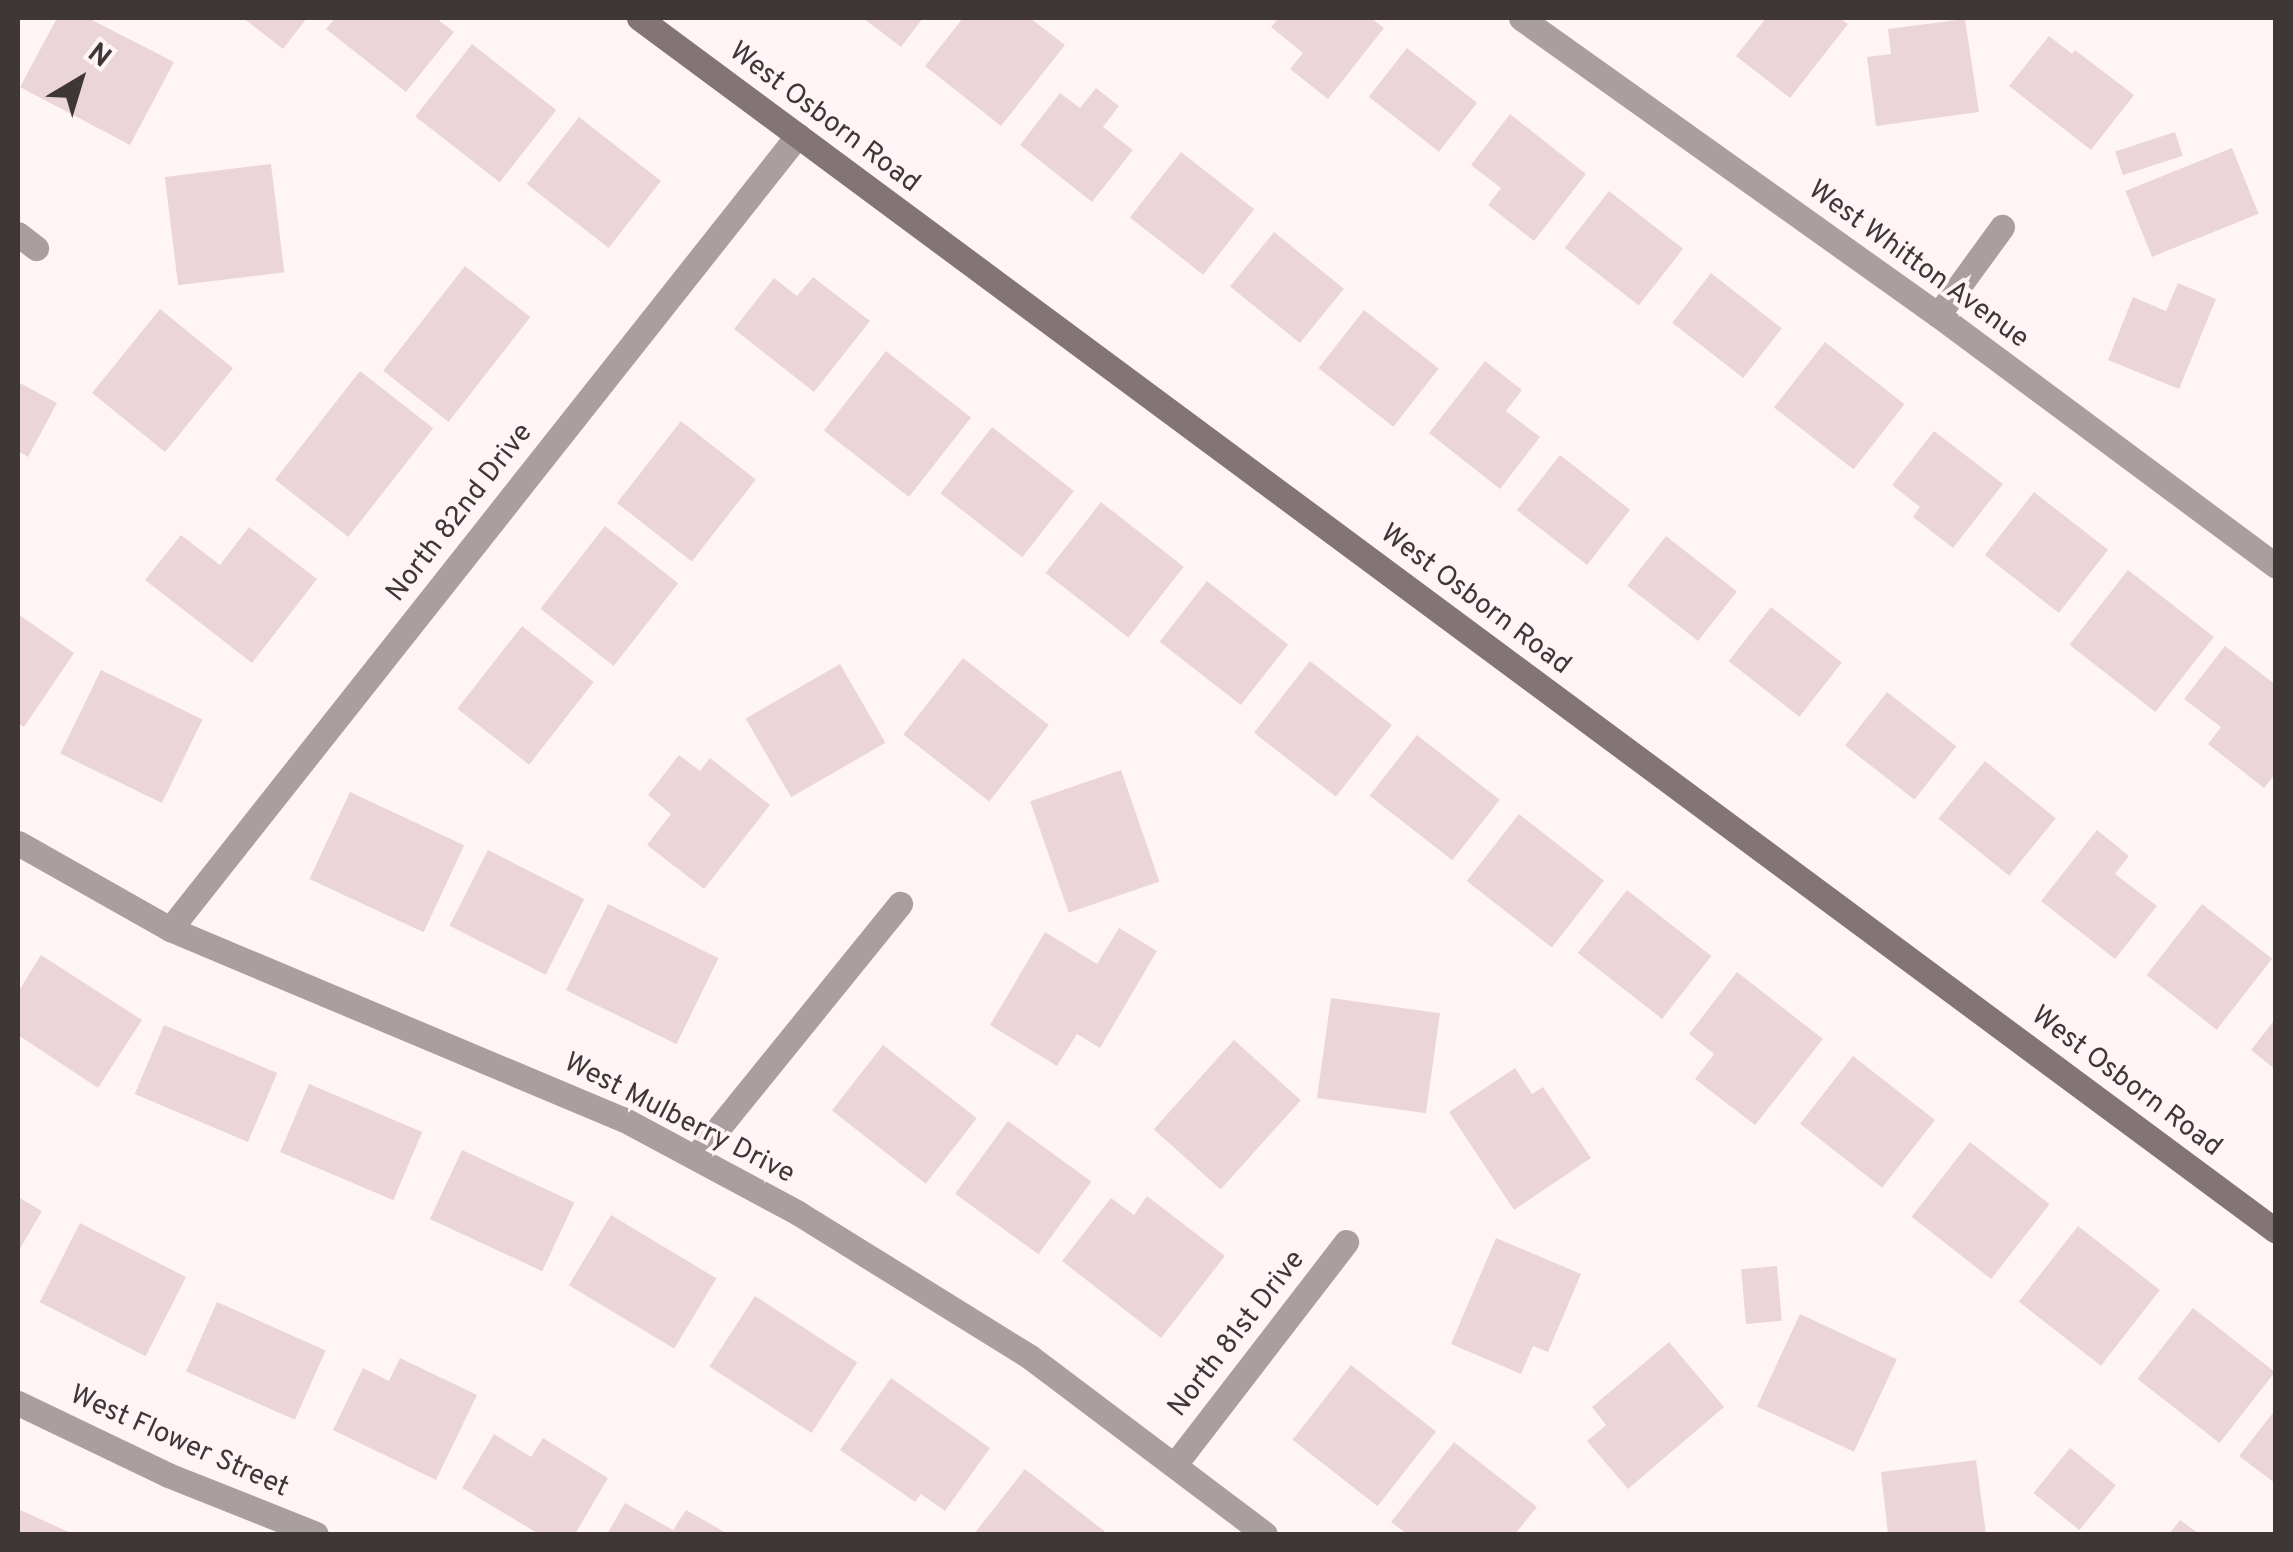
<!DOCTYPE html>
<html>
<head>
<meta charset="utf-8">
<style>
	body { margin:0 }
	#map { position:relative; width:2293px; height:1552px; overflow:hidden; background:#fff5f7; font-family:Overpass,sans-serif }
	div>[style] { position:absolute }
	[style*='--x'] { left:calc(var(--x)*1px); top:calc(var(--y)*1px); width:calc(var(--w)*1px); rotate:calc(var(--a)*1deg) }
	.building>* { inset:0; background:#ecd5d9; transform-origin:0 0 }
	.street>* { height:25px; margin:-12.5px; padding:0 12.5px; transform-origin:12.5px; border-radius:12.5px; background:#a99fa0 }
	.secondary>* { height:25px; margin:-12.5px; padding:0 12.5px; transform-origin:12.5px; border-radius:12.5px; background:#827477 }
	span { translate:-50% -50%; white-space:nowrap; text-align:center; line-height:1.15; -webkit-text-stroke:8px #fff5f7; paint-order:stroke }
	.street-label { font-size:28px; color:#3f3638 }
	.frame { position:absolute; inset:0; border:20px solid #3f3638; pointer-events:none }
	.north { position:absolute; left:30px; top:30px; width:100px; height:100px; -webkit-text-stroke:8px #fff5f7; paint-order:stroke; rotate:38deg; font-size:28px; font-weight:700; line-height:40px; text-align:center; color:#3f3638 }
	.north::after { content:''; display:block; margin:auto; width:35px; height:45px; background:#3f3638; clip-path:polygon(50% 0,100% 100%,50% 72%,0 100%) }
</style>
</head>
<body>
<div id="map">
	<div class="building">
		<i style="clip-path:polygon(57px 18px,88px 18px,174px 62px,130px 145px,20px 87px)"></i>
		<i style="clip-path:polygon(243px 18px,307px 18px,283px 49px)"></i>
		<i style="clip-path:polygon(335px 18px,436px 18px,454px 32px,406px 92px,326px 29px)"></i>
		<i style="clip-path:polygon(863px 18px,923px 18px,901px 47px)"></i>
		<i style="clip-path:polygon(963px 18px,1030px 18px,1065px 45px,1001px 126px,925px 66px)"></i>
		<i style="clip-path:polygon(1279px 18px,1371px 18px,1384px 28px,1328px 99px,1290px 69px,1303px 53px,1271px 27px)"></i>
		<i style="clip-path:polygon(1766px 18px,1840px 18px,1848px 24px,1790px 98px,1736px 56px)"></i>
		<i style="clip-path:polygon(1965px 19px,1979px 112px,1876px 126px,1867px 57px,1891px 54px,1888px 29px)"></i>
		<i style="clip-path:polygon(2049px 36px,2072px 54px,2075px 50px,2134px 95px,2091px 150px,2009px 86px)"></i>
		<i style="left:472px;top:44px;width:107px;height:92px;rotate:38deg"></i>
		<i style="left:1407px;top:48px;width:89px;height:62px;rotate:38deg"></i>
		<i style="clip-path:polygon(1096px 88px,1119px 106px,1103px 127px,1133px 150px,1092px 202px,1020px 145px,1060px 93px,1080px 108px)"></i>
		<i style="clip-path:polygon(1510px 114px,1586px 174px,1534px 241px,1488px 205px,1501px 188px,1471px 165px)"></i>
		<i style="left:579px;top:117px;width:104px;height:85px;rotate:38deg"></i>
		<i style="left:2175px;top:132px;width:25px;height:63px;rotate:72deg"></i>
		<i style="left:2232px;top:148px;width:71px;height:115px;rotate:68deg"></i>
		<i style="left:1181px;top:152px;width:93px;height:83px;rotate:38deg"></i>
		<i style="left:271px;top:164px;width:109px;height:107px;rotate:83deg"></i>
		<i style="left:1609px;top:191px;width:94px;height:72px;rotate:38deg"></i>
		<i style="left:1274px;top:232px;width:90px;height:70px;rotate:39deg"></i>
		<i style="left:465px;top:266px;width:83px;height:133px;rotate:38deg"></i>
		<i style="left:1711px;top:273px;width:90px;height:63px;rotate:38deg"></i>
		<i style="clip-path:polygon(813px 277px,870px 321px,814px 392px,734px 329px,774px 278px,797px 296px)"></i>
		<i style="clip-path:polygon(2178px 283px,2216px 299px,2179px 389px,2108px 360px,2133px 297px,2166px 311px)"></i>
		<i style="left:160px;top:309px;width:94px;height:108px;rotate:39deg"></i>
		<i style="left:1364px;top:310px;width:95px;height:74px;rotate:38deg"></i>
		<i style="left:1825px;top:342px;width:101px;height:83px;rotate:38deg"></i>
		<i style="left:886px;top:351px;width:108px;height:101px;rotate:38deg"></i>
		<i style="clip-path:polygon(1485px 361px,1522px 390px,1506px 411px,1540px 437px,1500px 489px,1429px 433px)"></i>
		<i style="left:360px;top:371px;width:93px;height:138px;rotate:38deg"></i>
		<i style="clip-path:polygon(18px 382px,57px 403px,28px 457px,18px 451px)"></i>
		<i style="left:681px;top:421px;width:95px;height:104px;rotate:38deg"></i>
		<i style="left:992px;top:427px;width:104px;height:84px;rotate:38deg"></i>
		<i style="clip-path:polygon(1934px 431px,2003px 484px,1953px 548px,1913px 517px,1920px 507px,1892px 485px)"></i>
		<i style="left:1560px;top:455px;width:89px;height:70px;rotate:38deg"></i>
		<i style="left:2034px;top:492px;width:94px;height:80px;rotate:38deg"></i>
		<i style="left:1101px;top:502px;width:105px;height:90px;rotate:38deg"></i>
		<i style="left:605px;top:526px;width:93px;height:105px;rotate:38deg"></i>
		<i style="clip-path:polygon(249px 527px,317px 579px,252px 663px,145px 580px,181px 535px,220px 565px)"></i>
		<i style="left:1666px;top:536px;width:90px;height:63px;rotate:38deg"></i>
		<i style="left:2128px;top:570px;width:109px;height:95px;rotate:38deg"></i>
		<i style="left:1207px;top:581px;width:103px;height:77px;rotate:38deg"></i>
		<i style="left:1771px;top:607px;width:90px;height:69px;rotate:38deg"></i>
		<i style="clip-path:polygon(18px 614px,74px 653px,24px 727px,18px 723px)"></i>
		<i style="left:522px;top:626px;width:91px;height:105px;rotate:38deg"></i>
		<i style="clip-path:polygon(2225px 646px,2276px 685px,2276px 773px,2264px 788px,2208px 744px,2221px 727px,2184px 699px)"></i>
		<i style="left:963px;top:658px;width:109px;height:97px;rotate:38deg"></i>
		<i style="left:1310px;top:661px;width:104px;height:91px;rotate:38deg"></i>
		<i style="left:840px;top:664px;width:91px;height:109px;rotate:60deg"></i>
		<i style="left:101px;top:670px;width:113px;height:93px;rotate:26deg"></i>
		<i style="left:1887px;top:692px;width:88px;height:68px;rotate:38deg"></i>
		<i style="left:1417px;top:735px;width:105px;height:77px;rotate:38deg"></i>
		<i style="clip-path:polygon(679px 755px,700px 771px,710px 758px,770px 805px,704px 889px,647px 845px,671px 814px,648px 795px)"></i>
		<i style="left:1985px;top:761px;width:91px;height:74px;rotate:39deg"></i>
		<i style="left:1121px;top:770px;width:118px;height:96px;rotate:71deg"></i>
		<i style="left:350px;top:792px;width:126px;height:96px;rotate:25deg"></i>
		<i style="left:1519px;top:814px;width:108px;height:85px;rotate:38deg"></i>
		<i style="clip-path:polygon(2097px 830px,2129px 856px,2115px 874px,2157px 906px,2115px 959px,2041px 901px)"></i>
		<i style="left:488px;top:850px;width:108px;height:85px;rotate:27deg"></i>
		<i style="left:1627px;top:890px;width:107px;height:80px;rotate:38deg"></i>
		<i style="left:608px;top:904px;width:123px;height:96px;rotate:26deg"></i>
		<i style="left:2202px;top:904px;width:89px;height:90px;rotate:38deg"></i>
		<i style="clip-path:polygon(1119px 928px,1157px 951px,1100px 1048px,1077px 1034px,1057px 1066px,990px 1025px,1045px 932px,1097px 964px)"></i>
		<i style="clip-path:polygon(41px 955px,142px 1020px,98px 1088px,18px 1035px,18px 992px)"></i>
		<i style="clip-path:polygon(1737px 972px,1823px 1039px,1755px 1125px,1695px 1079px,1714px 1054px,1689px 1034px)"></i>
		<i style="left:1331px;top:998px;width:110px;height:101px;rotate:8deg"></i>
		<i style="clip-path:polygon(2276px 1018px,2276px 1070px,2251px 1050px)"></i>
		<i style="left:164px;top:1025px;width:123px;height:75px;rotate:23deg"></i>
		<i style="left:1234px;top:1040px;width:90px;height:120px;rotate:42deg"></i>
		<i style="left:883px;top:1045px;width:119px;height:83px;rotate:38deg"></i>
		<i style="left:1853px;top:1056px;width:104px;height:86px;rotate:38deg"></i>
		<i style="clip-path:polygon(1515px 1068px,1532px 1094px,1543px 1087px,1591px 1158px,1514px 1210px,1449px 1112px)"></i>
		<i style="left:309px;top:1084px;width:123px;height:74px;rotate:23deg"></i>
		<i style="left:1008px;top:1121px;width:103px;height:90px;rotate:36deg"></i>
		<i style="left:1970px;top:1142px;width:101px;height:95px;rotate:38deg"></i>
		<i style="left:462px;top:1150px;width:124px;height:76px;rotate:25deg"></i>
		<i style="clip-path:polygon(1147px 1196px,1225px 1256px,1161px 1338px,1062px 1261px,1111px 1198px,1134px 1215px)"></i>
		<i style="clip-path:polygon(18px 1197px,42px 1211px,18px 1252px)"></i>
		<i style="left:611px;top:1215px;width:123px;height:82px;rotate:31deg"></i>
		<i style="left:80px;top:1223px;width:119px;height:89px;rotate:27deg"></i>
		<i style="left:2078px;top:1226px;width:104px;height:96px;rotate:38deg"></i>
		<i style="clip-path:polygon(1496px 1238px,1581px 1274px,1548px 1352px,1533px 1346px,1521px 1374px,1451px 1344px)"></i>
		<i style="left:1777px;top:1266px;width:55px;height:36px;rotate:85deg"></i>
		<i style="left:755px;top:1296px;width:122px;height:84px;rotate:33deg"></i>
		<i style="left:217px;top:1302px;width:119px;height:76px;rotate:24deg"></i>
		<i style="left:2193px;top:1308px;width:104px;height:90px;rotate:38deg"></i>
		<i style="left:1800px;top:1314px;width:107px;height:102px;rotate:25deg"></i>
		<i style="clip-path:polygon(1669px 1342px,1724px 1407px,1628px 1489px,1587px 1441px,1606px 1425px,1592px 1407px)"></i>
		<i style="clip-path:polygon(400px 1358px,477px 1395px,436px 1480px,333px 1430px,363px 1368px,389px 1381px)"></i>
		<i style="left:1351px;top:1365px;width:108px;height:95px;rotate:38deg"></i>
		<i style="clip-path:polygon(891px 1378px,990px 1448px,945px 1511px,921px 1494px,915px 1502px,840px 1450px)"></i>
		<i style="clip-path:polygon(2276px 1409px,2276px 1484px,2239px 1456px)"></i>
		<i style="clip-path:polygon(494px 1434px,531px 1457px,543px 1438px,608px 1478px,575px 1534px,539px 1534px,462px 1488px)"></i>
		<i style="clip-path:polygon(1454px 1442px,1537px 1507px,1515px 1534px,1407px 1534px,1391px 1522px)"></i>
		<i style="left:2070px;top:1448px;width:59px;height:58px;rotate:39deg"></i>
		<i style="clip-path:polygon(1976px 1460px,1986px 1534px,1888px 1534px,1881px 1472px)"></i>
		<i style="clip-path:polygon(1025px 1469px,1108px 1534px,974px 1534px)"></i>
		<i style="clip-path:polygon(625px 1503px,673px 1530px,686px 1510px,728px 1534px,607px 1534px)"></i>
		<i style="clip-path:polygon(18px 1509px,73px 1534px,18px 1534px)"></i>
		<i style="clip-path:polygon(2180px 1520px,2199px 1534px,2169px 1534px)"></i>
	</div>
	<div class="street">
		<i style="--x:1521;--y:18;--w:512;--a:35.46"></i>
		<i style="--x:1938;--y:315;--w:421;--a:36.6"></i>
		<i style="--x:18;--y:234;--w:23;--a:38"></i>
		<i style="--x:1938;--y:315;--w:109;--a:-54"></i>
		<i style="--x:18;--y:843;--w:175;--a:29.5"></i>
		<i style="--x:170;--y:929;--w:491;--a:22.8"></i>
		<i style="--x:623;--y:1119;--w:199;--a:28.2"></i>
		<i style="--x:798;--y:1213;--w:273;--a:31.8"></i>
		<i style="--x:1030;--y:1357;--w:294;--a:37"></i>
		<i style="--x:170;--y:929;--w:1012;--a:-51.66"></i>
		<i style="--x:695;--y:1157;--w:326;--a:-51"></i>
		<i style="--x:18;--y:1403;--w:166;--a:25.6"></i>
		<i style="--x:168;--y:1475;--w:159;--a:21.7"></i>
		<i style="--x:1176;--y:1463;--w:279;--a:-52.4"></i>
	</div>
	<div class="secondary">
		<i style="--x:639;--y:18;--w:2037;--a:36.54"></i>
	</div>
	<div class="street-label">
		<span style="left:824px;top:118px;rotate:37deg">West Osborn Road</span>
		<span style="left:1918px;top:265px;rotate:36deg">West Whitton Avenue</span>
		<span style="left:460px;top:513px;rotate:-52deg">North 82nd Drive</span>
		<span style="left:1475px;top:600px;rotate:37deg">West Osborn Road</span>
		<span style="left:2126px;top:1082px;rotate:37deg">West Osborn Road</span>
		<span style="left:679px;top:1119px;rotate:27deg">West Mulberry Drive</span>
		<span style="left:1237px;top:1334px;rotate:-52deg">North 81st Drive</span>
		<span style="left:179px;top:1442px;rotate:24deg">West Flower Street</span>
	</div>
	<div class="frame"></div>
	<div class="north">N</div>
</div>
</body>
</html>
